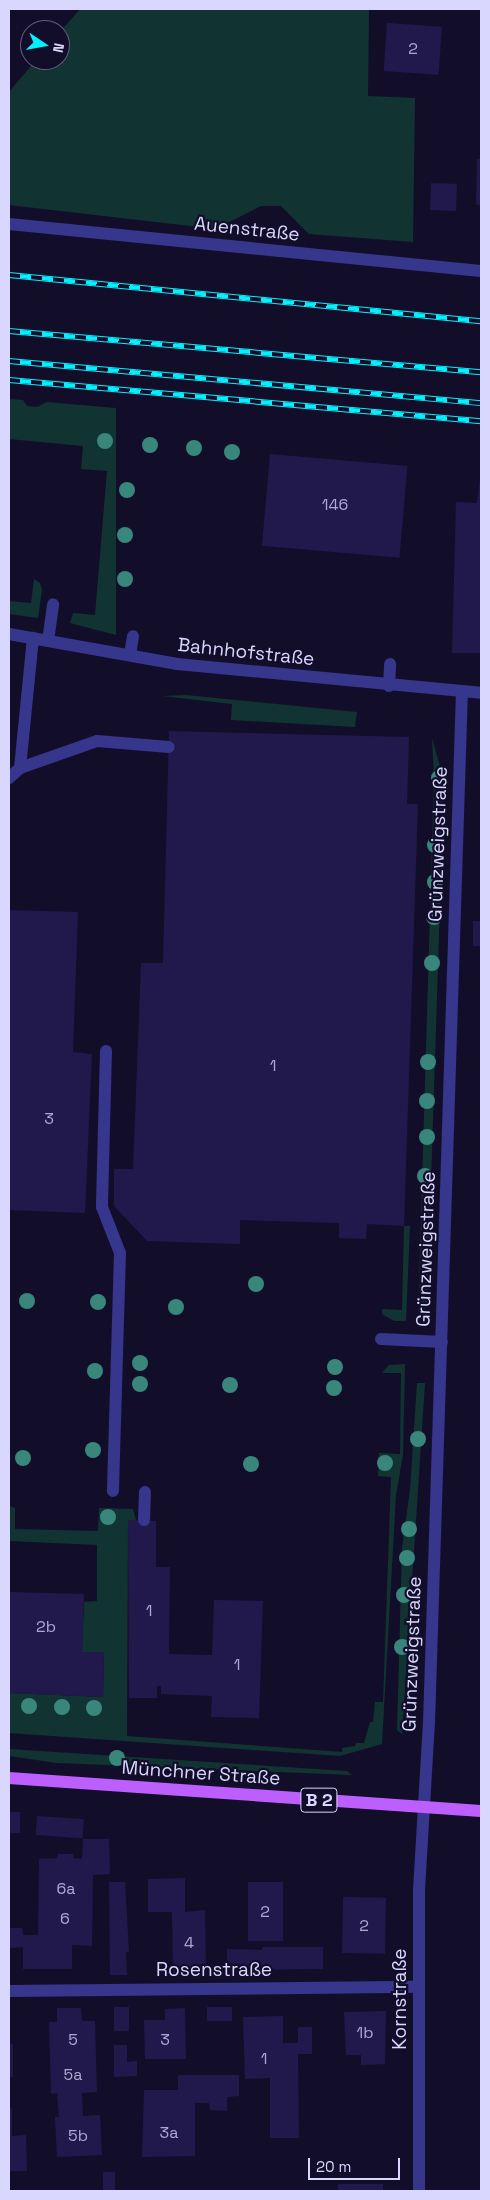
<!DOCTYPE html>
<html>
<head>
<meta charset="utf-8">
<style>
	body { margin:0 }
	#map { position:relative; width:490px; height:2200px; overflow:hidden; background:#120e2a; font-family:"Space Grotesk",sans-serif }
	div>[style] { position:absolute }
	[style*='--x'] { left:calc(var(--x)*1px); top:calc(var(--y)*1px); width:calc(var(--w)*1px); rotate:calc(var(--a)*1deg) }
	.green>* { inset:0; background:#113432 }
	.building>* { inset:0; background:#21194c; transform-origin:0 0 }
	.lane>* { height:12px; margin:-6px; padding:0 6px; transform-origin:6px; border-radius:6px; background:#36368c }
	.street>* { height:12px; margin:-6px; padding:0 6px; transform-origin:6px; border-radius:6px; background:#36368c }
	.primary>* { height:12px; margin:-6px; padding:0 6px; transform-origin:6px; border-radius:6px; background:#bd5eff }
	.rail>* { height:5.5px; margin-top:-2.75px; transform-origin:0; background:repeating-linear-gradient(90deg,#120e2a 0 11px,#03f0ff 0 22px); box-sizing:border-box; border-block:1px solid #03f0ff }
	.trees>* { width:16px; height:16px; margin:-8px; border-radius:50%; background:#39867c }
	span { translate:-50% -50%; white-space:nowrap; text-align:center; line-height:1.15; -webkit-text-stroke:4.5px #120e2a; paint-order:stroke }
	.number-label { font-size:16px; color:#aca8d2 }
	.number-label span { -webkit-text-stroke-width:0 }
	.shield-label span { padding:1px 4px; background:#120e2a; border:1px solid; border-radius:4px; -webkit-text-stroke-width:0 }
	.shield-label { font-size:18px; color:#dad7ff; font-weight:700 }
	.street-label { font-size:19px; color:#dad7ff }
	.frame { position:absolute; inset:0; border:10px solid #dad7ff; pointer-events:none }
	.north { position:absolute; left:20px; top:20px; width:50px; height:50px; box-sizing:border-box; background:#120e2a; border:1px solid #625e7f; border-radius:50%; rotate:102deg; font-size:14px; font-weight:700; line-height:20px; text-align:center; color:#dad7ff }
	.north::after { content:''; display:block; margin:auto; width:18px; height:22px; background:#03f0ff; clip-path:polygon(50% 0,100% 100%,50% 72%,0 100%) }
	.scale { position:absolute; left:308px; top:2158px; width:92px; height:22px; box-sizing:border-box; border:2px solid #dad7ff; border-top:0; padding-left:6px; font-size:15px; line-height:18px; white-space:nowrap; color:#dad7ff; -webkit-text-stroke:4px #120e2a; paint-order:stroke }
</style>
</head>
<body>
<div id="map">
	<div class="green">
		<i style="clip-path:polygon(80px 9px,369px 9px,368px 96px,415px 98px,413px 242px,309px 234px,281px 206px,261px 206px,216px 229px,9px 205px,9px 92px,36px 60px,60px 60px,60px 32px)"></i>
		<i style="clip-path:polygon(9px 399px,23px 400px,27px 406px,37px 407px,47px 402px,116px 408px,116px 635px,70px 623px,73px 613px,95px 615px,107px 471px,81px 469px,83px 446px,9px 439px)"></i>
		<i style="clip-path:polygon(34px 579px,40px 583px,42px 590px,38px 618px,9px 614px,9px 601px,31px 603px)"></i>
		<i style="clip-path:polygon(186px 695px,357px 712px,355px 727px,231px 720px,232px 704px,162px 696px)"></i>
		<i style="clip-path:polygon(432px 738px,444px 781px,427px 1305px,418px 1320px,434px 777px)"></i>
		<i style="clip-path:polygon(404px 1226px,410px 1226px,406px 1321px,394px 1321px,382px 1314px,382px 1309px,402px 1310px)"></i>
		<i style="clip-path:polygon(405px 1364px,403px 1455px,396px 1495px,382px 1744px,340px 1756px,9px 1733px,9px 1693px,103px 1697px,104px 1653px,82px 1652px,84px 1602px,97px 1601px,97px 1545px,9px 1541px,9px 1506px,15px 1508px,15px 1529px,98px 1531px,99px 1508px,133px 1509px,136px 1520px,128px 1521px,127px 1736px,342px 1752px,342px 1748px,355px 1746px,356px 1743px,364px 1743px,370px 1722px,373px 1722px,375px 1702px,383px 1702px,391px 1477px,378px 1476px,379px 1453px,400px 1454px,401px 1373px,382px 1373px,389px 1365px)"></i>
		<i style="clip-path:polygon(417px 1383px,425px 1383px,402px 1734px,397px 1730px,402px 1548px,410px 1490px)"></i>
		<i style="clip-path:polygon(9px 1749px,347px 1771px,352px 1775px,57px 1763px,9px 1756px)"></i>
	</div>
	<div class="building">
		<i style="left:387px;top:23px;width:55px;height:48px;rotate:4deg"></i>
		<i style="clip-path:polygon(477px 159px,481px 159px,481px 206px,476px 204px)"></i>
		<i style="left:431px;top:183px;width:26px;height:27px;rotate:2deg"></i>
		<i style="left:270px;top:454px;width:138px;height:92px;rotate:5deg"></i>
		<i style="clip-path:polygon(480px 478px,481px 653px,452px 653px,456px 502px,477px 503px)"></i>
		<i style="clip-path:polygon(169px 731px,409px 737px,407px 804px,418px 804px,404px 1226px,367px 1224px,366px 1239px,339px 1238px,339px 1223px,240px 1220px,240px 1244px,147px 1241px,114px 1206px,114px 1169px,133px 1169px,141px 963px,163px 963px)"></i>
		<i style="clip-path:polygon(9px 910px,78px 912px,73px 1052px,92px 1054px,85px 1213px,9px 1210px)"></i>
		<i style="left:473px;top:921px;width:8px;height:25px"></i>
		<i style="clip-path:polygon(128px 1520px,156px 1521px,156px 1567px,170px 1567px,169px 1654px,212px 1655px,214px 1600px,263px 1601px,259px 1718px,211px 1717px,212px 1696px,161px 1694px,161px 1686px,157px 1686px,157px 1698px,129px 1698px)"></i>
		<i style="clip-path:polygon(9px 1592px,84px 1594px,82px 1652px,104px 1652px,103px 1697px,9px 1693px)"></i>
		<i style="left:9px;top:1812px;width:11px;height:21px"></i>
		<i style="left:37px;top:1816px;width:47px;height:19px;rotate:4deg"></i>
		<i style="clip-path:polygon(83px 1839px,109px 1839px,110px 1874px,93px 1875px,92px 1946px,72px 1945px,72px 1969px,23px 1969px,23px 1947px,9px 1948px,9px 1928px,22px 1928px,23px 1935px,38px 1935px,39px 1859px,57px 1858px,58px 1854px,73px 1854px,74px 1858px,82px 1859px)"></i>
		<i style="clip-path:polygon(185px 1878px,185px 1912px,205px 1910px,206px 1973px,173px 1974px,172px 1912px,148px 1912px,148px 1879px)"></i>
		<i style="clip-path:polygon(109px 1882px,125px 1882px,129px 1952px,126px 1952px,127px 1975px,110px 1975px)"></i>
		<i style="left:248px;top:1882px;width:35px;height:59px"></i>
		<i style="left:343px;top:1897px;width:43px;height:56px;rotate:1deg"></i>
		<i style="clip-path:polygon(262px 1947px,323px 1947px,323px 1969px,227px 1970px,227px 1949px,262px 1950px)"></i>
		<i style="left:114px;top:2007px;width:15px;height:24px"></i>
		<i style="left:232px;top:2007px;width:14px;height:25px;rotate:90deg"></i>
		<i style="clip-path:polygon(57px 2008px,81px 2008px,82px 2021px,95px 2021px,97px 2092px,82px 2093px,83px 2116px,100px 2115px,102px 2155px,57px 2157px,55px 2117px,59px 2117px,57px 2093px,51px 2094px,49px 2022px,57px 2022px)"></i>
		<i style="clip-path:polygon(185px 2008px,186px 2059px,145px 2059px,144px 2020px,165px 2020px,165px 2009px)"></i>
		<i style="clip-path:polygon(386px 2011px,385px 2064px,361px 2065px,361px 2055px,346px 2055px,344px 2012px)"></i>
		<i style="clip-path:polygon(283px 2016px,283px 2043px,298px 2043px,298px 2027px,312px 2027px,312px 2054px,298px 2054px,299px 2138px,270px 2138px,270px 2078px,245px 2079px,243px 2017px)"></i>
		<i style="left:9px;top:2044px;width:4px;height:33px"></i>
		<i style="clip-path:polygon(114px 2045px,127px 2045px,127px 2062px,137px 2061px,137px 2076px,114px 2077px)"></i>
		<i style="clip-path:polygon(178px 2075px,239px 2075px,239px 2096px,227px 2097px,227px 2111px,210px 2110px,209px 2103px,195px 2103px,195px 2156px,142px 2157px,144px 2090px,178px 2090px)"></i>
		<i style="clip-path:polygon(9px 2108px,12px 2108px,12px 2136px,26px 2135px,27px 2171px,9px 2171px)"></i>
		<i style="left:103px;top:2172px;width:12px;height:19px"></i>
		<i style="left:338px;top:2184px;width:45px;height:7px"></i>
	</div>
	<div class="lane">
		<i style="--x:48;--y:641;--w:37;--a:-82"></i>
		<i style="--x:130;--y:655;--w:19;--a:-81"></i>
		<i style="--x:389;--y:686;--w:22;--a:-87"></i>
		<i style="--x:20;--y:768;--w:131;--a:-84.3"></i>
		<i style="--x:9;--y:778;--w:15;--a:-42"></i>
		<i style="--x:20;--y:768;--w:82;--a:-19.3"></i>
		<i style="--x:97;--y:741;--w:72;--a:4.8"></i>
		<i style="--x:106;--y:1051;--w:156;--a:91.5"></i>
		<i style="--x:102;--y:1207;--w:49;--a:68.6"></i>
		<i style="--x:120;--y:1253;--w:238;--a:91.7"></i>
		<i style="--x:381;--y:1339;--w:61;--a:2.8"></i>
		<i style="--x:144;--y:1520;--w:28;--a:-88"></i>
	</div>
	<div class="street">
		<i style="--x:9;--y:224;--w:474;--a:5.7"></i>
		<i style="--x:9;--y:634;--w:171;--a:10.1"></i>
		<i style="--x:177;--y:664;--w:305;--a:5.4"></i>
		<i style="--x:9;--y:1991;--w:410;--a:-0.6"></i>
		<i style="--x:419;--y:2191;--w:301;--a:-90"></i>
		<i style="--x:419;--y:1890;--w:167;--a:-86.6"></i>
		<i style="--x:429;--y:1723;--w:1032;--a:-88.17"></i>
	</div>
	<div class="primary">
		<i style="--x:9;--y:1778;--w:473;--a:4"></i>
	</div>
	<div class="rail">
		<i style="--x:9;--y:275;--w:474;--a:5.6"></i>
		<i style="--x:9;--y:331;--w:474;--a:5"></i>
		<i style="--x:9;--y:361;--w:474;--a:5.1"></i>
		<i style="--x:9;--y:380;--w:474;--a:5"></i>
	</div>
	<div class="trees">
		<i style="left:105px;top:441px"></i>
		<i style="left:150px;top:445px"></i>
		<i style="left:194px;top:448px"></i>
		<i style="left:232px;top:452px"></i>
		<i style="left:127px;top:490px"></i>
		<i style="left:125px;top:535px"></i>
		<i style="left:125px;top:579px"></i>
		<i style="left:439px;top:778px"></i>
		<i style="left:435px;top:845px"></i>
		<i style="left:435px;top:882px"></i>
		<i style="left:434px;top:917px"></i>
		<i style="left:432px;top:963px"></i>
		<i style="left:428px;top:1062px"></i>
		<i style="left:427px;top:1101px"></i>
		<i style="left:427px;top:1137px"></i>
		<i style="left:425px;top:1176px"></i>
		<i style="left:256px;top:1284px"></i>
		<i style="left:27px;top:1301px"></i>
		<i style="left:98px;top:1302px"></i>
		<i style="left:176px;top:1307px"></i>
		<i style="left:140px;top:1363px"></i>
		<i style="left:335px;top:1367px"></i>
		<i style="left:95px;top:1371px"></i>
		<i style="left:140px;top:1384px"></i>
		<i style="left:230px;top:1385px"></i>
		<i style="left:334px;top:1388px"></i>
		<i style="left:418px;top:1439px"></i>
		<i style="left:93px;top:1450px"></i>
		<i style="left:23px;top:1458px"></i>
		<i style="left:385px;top:1463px"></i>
		<i style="left:251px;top:1464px"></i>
		<i style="left:108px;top:1517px"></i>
		<i style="left:409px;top:1529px"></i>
		<i style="left:407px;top:1558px"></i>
		<i style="left:404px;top:1595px"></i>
		<i style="left:402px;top:1647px"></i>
		<i style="left:29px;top:1706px"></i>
		<i style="left:62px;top:1707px"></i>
		<i style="left:94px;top:1708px"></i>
		<i style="left:117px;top:1758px"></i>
	</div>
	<div class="number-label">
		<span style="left:413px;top:49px">2</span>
		<span style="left:335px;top:505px">146</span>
		<span style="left:273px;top:1066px">1</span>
		<span style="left:49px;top:1119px">3</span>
		<span style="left:149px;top:1611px">1</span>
		<span style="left:46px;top:1627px">2b</span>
		<span style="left:237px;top:1665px">1</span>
		<span style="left:66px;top:1889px">6a</span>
		<span style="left:265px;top:1912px">2</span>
		<span style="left:65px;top:1919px">6</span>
		<span style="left:364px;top:1926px">2</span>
		<span style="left:189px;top:1943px">4</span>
		<span style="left:365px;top:2033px">1b</span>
		<span style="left:73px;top:2040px">5</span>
		<span style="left:165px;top:2040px">3</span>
		<span style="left:264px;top:2059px">1</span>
		<span style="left:73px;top:2075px">5a</span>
		<span style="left:169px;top:2133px">3a</span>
		<span style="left:78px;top:2136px">5b</span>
	</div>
	<div class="shield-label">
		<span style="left:319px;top:1800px">B 2</span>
	</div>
	<div class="street-label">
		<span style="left:247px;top:229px;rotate:6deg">Auenstraße</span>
		<span style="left:246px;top:652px;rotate:6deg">Bahnhofstraße</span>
		<span style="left:438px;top:844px;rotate:-88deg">Grünzweigstraße</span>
		<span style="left:426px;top:1249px;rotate:-88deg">Grünzweigstraße</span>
		<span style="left:412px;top:1654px;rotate:-88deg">Grünzweigstraße</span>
		<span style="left:201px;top:1773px;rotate:4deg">Münchner Straße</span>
		<span style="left:214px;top:1970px">Rosenstraße</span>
		<span style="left:400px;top:1999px;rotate:-90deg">Kornstraße</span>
	</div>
	<div class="frame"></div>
	<div class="north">N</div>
	<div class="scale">20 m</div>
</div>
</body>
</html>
